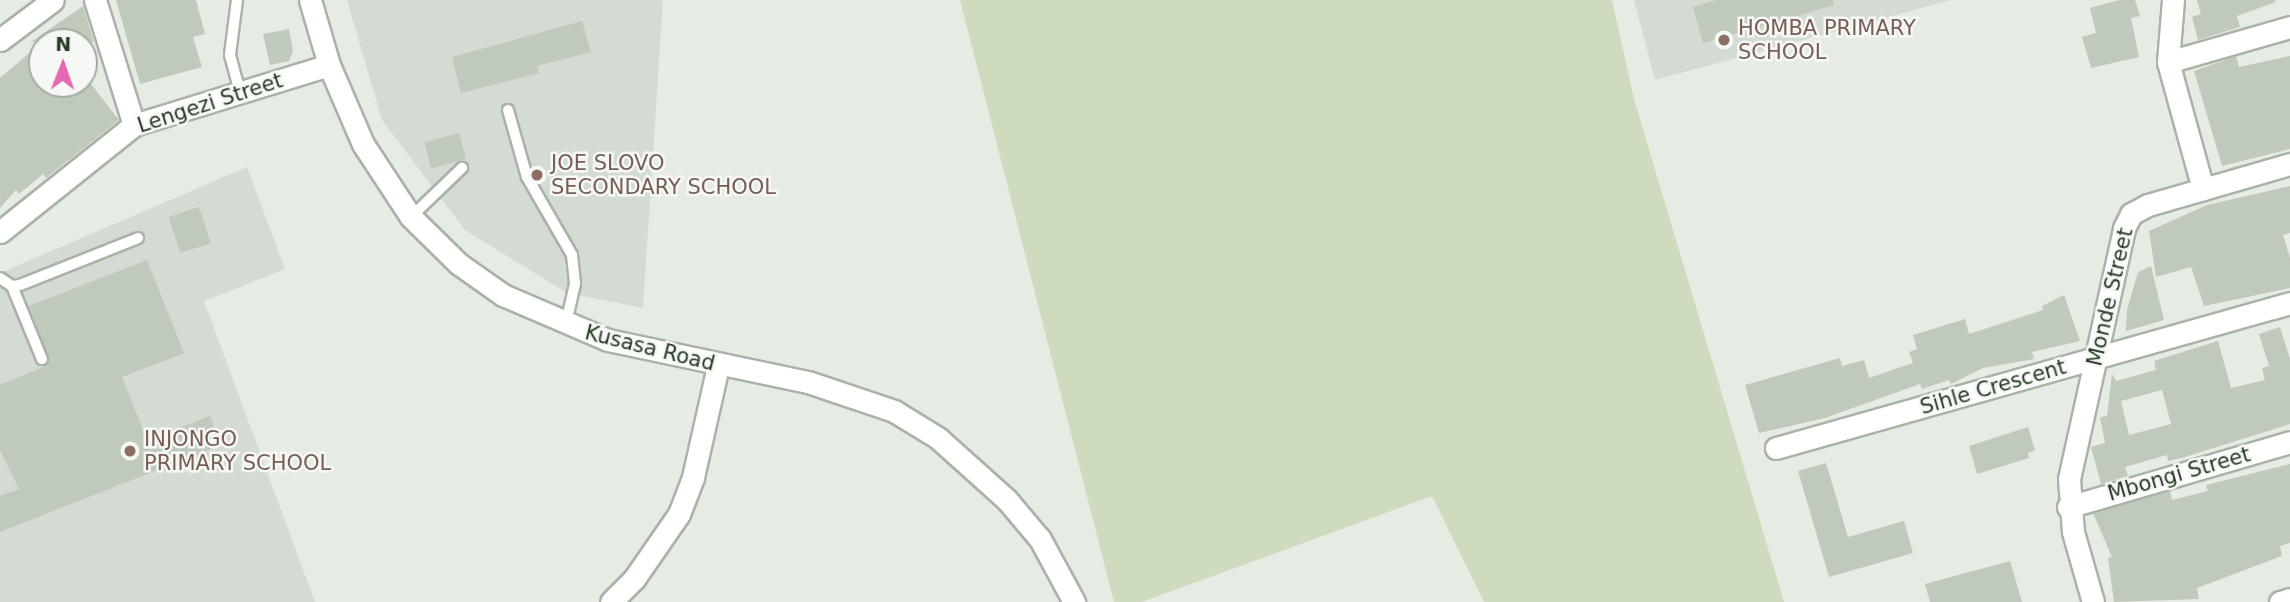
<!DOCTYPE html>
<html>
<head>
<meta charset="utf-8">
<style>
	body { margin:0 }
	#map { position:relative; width:2290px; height:602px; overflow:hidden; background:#e6ece3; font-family:"DejaVu Sans",sans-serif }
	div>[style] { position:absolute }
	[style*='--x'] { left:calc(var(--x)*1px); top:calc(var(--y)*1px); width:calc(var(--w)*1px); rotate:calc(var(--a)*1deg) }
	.built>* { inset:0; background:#d4dbd2 }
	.green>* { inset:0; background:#cedbbe }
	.building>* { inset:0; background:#bfc9bc; transform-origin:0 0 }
	.roads { filter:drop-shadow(2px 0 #a9b3a6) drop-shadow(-2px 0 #a9b3a6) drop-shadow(0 2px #a9b3a6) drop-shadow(0 -2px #a9b3a6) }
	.lane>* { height:10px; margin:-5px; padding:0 5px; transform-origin:5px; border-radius:5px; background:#fff }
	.street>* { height:21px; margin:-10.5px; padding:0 10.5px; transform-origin:10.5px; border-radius:10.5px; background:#fff }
	.dots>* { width:19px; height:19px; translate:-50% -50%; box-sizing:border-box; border:4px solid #f5f8f4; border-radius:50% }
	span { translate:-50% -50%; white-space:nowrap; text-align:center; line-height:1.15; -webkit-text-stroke:5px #f5f8f4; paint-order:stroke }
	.education-label { font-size:21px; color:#785e54 }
	.left { translate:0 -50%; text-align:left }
	.street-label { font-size:21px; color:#273b25 }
	.north { position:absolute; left:28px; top:28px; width:70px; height:70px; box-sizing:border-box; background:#f5f8f4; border:2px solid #a3aca1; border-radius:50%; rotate:1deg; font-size:19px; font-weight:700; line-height:28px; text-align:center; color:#273b25 }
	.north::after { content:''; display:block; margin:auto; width:24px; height:32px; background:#e469b0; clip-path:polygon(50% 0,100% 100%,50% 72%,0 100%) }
</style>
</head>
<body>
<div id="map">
	<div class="built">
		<i style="clip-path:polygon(347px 0,663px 0,643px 308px,567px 293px,465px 230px,382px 120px)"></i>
		<i style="clip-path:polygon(1634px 0,1951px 0,1655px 80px)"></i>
		<i style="clip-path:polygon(247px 167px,285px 269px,204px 301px,315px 602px,0 602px,0 273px)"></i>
	</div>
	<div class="green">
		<i style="clip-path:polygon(960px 0,1612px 0,1634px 99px,1784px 602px,1484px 602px,1432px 496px,1142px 602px,1114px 602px)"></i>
	</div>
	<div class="building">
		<i style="clip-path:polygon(116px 0,196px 0,205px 34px,193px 37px,202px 67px,140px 84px)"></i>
		<i style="clip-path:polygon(1717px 0,1833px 0,1834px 5px,1703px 43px,1693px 7px)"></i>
		<i style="clip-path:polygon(2119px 0,2135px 0,2140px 16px,2131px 18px,2139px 57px,2091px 68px,2082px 37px,2096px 33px,2090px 8px)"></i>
		<i style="clip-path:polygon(2197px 0,2275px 0,2276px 2px,2237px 16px,2240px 27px,2198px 40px,2192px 17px,2201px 14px)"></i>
		<i style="clip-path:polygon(83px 6px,94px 42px,31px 42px)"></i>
		<i style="clip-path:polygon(582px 21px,591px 52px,537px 66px,539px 73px,461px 93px,452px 57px)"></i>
		<i style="clip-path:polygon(289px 29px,293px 51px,289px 61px,270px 65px,263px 34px)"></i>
		<i style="clip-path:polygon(42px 42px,42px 84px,91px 84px,119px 120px,46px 178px,43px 174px,19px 194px,16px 190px,0 208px,0 78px)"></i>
		<i style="clip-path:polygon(2236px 56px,2239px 67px,2290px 56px,2290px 149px,2222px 166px,2194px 71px)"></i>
		<i style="left:459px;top:133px;width:27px;height:36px;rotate:75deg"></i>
		<i style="clip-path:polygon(2290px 186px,2290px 233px,2283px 235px,2290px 258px,2290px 288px,2204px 306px,2191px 267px,2156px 277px,2149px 231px,2207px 205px)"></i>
		<i style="left:199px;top:207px;width:38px;height:32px;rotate:72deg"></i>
		<i style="clip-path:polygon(147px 260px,184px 353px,122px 377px,147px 440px,210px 416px,221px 445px,0 532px,0 496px,19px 489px,0 450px,0 385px,49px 364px,29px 306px)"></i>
		<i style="clip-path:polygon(2151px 266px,2164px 320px,2126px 331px,2127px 310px,2138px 272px)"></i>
		<i style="clip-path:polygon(2064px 295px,2080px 341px,2032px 352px,2034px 359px,1983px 368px,1951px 384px,1949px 380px,1922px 389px,1920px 384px,1825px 418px,1759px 433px,1745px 385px,1840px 358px,1842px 366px,1864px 360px,1869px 378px,1913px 363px,1909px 352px,1917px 349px,1913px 335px,1965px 319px,1969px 334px,2043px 310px,2042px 306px)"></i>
		<i style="clip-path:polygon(evenodd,2280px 327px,2290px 359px,2290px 424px,2185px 457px,2168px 461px,2167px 455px,2125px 467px,2128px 476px,2101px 484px,2091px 447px,2105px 443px,2100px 417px,2107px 416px,2112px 374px,2116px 381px,2156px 370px,2154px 361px,2218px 341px,2231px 388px,2265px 380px,2262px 368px,2269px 366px,2259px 334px,2280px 327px,2162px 390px,2171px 424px,2129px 435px,2121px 401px,2162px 390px)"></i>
		<i style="clip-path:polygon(2028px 427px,2035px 450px,2028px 453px,2029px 458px,1977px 474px,1969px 446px)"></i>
		<i style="clip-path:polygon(1826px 463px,1848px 537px,1904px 521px,1913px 553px,1829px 577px,1798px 471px)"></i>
		<i style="clip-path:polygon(2290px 464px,2290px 543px,2280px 546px,2282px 556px,2197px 588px,2199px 599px,2114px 602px,2108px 558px,2112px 557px,2093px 513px,2170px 491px,2172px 500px,2208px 491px,2206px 485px)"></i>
		<i style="clip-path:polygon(2010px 561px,2022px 602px,1930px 602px,1925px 584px)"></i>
	</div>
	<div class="roads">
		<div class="lane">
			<i style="--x:237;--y:0;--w:55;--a:97.3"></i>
			<i style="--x:230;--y:55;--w:38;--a:75"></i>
			<i style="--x:508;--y:110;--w:70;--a:74.2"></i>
			<i style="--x:527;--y:177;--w:90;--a:60"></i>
			<i style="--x:572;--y:255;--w:29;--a:84"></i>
			<i style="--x:575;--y:284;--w:40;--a:103"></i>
			<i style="--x:411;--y:217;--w:71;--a:-43.9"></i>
			<i style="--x:0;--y:278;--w:14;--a:34"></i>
			<i style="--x:12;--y:286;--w:8;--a:-7"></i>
			<i style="--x:20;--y:285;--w:127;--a:-21.7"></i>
			<i style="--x:12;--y:286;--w:79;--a:67.7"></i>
		</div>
		<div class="street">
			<i style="--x:95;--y:0;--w:131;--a:72.7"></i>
			<i style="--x:310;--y:0;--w:68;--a:73.7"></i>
			<i style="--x:329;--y:65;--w:86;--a:66.7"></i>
			<i style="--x:363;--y:144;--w:87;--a:56.7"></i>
			<i style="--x:411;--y:217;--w:67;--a:44.4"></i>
			<i style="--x:459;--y:264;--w:54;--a:35.2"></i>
			<i style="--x:503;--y:295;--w:114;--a:23.2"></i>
			<i style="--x:608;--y:340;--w:204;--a:11.9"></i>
			<i style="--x:808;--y:382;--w:91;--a:18.6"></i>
			<i style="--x:894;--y:411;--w:52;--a:31.5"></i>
			<i style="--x:938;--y:438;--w:93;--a:41.9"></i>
			<i style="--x:1007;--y:500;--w:51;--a:49.8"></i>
			<i style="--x:1040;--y:539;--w:72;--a:61.6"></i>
			<i style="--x:2173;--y:0;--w:62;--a:94.6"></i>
			<i style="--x:2168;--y:62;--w:132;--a:74.6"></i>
			<i style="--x:0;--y:40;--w:66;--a:-37"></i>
			<i style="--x:2168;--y:62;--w:127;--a:-16"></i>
			<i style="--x:0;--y:232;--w:171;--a:-38.6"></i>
			<i style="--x:134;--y:125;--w:204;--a:-17.1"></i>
			<i style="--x:1776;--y:448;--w:534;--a:-15.75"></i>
			<i style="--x:2068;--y:507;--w:231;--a:-16.3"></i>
			<i style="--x:611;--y:602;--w:33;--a:-45"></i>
			<i style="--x:634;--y:579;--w:79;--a:-55.3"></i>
			<i style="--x:679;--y:514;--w:40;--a:-69"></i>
			<i style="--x:693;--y:477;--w:114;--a:-77.3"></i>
			<i style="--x:2093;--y:602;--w:73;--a:-105.9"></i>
			<i style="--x:2073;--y:532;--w:53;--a:-94.3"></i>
			<i style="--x:2069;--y:479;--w:257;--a:-77.6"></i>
			<i style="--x:2124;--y:228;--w:16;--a:-63"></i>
			<i style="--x:2131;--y:214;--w:19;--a:-28"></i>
			<i style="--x:2148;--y:205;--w:148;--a:-16.1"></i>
			<i style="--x:2280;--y:602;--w:10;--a:-17"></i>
		</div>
	</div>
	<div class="dots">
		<i style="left:1724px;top:40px;background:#8d6e63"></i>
		<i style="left:537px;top:175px;background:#8d6e63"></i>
		<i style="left:130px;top:451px;background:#8d6e63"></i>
	</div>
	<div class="education-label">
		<span class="left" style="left:1738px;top:40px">HOMBA PRIMARY<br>SCHOOL</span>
		<span class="left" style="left:551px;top:175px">JOE SLOVO<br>SECONDARY SCHOOL</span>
		<span class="left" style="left:144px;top:451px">INJONGO<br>PRIMARY SCHOOL</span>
	</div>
	<div class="street-label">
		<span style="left:210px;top:103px;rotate:-18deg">Lengezi Street</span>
		<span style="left:2110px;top:297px;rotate:-77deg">Monde Street</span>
		<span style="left:650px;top:348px;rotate:14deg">Kusasa Road</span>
		<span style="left:1993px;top:387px;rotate:-16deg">Sihle Crescent</span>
		<span style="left:2179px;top:474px;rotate:-16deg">Mbongi Street</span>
	</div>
	<div class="north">N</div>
</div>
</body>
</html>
